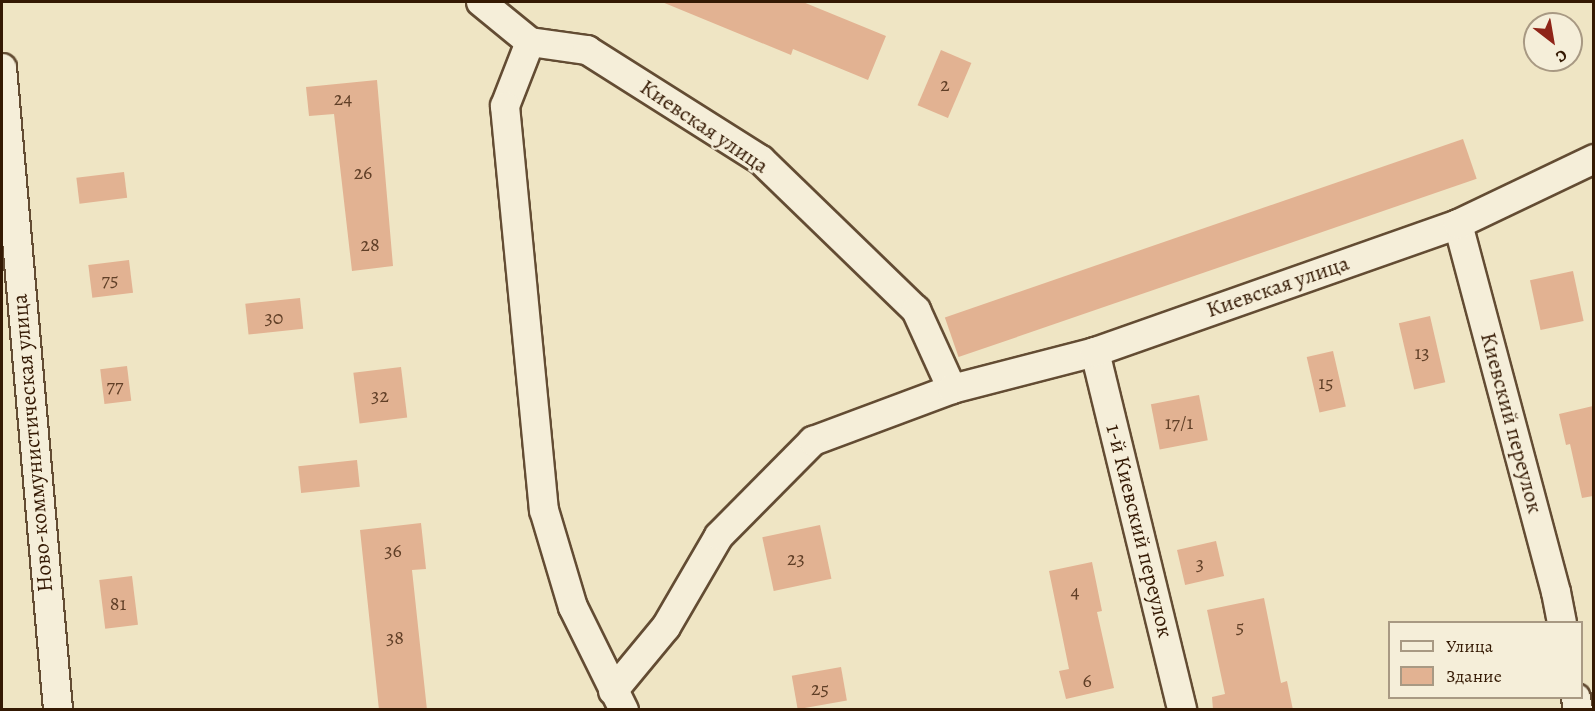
<!DOCTYPE html>
<html>
<head>
<meta charset="utf-8">
<style>
	body { margin:0 }
	#map { position:relative; width:1595px; height:711px; overflow:hidden; background:#efe5c4; font-family:Alegreya,serif }
	div>[style] { position:absolute }
	[style*='--x'] { left:calc(var(--x)*1px); top:calc(var(--y)*1px); width:calc(var(--w)*1px); rotate:calc(var(--a)*1deg) }
	.building>* { inset:0; background:#e2b292; transform-origin:0 0 }
	.roads { filter:drop-shadow(2px 0 #634c33) drop-shadow(-2px 0 #634c33) drop-shadow(0 2px #634c33) drop-shadow(0 -2px #634c33) }
	.street>* { height:28px; margin:-14px; padding:0 14px; transform-origin:14px; border-radius:14px; background:#f5eed9 }
	span { translate:-50% -50%; white-space:nowrap; text-align:center; line-height:1.15; -webkit-text-stroke:4.5px #f5eed9; paint-order:stroke }
	.number-label { font-size:20px; color:#603f27 }
	.number-label span { -webkit-text-stroke-width:0 }
	.street-label { font-size:22px; color:#341903 }
	.frame { position:absolute; inset:0; border:3px solid #341903; pointer-events:none }
	.legend { position:absolute; left:1388px; top:621px; width:195px; height:78px; box-sizing:border-box; background:#f5eed9; border:2px solid #a89983; margin:0; padding:8px 10px; list-style:none; font-size:18px; color:#341903 }
	.legend li { display:flex; align-items:center; gap:12px; height:30px }
	.legend b { width:30px; border:2px solid #a89983 }
	.north { position:absolute; left:1523px; top:12px; width:60px; height:60px; box-sizing:border-box; background:#f5eed9; border:2px solid #a89983; border-radius:50%; rotate:149deg; font-size:16px; font-weight:700; line-height:24px; text-align:center; color:#341903 }
	.north::after { content:''; display:block; margin:auto; width:21px; height:27px; background:#8f2418; clip-path:polygon(50% 0,100% 100%,50% 72%,0 100%) }
</style>
</head>
<body>
<div id="map">
	<div class="building">
		<i style="clip-path:polygon(662px 2px,803px 2px,886px 36px,868px 80px,793px 49px,791px 55px)"></i>
		<i style="left:941px;top:50px;width:33px;height:60px;rotate:23deg"></i>
		<i style="clip-path:polygon(377px 80px,393px 266px,352px 271px,334px 114px,309px 116px,306px 87px)"></i>
		<i style="left:1463px;top:139px;width:42px;height:548px;rotate:71deg"></i>
		<i style="left:124px;top:172px;width:26px;height:48px;rotate:83deg"></i>
		<i style="left:129px;top:260px;width:33px;height:41px;rotate:83deg"></i>
		<i style="left:1573px;top:271px;width:51px;height:44px;rotate:78deg"></i>
		<i style="left:300px;top:298px;width:31px;height:55px;rotate:84deg"></i>
		<i style="left:1430px;top:316px;width:68px;height:32px;rotate:77deg"></i>
		<i style="left:1333px;top:351px;width:57px;height:27px;rotate:77deg"></i>
		<i style="left:127px;top:366px;width:35px;height:27px;rotate:83deg"></i>
		<i style="left:401px;top:367px;width:51px;height:48px;rotate:83deg"></i>
		<i style="left:1199px;top:395px;width:46px;height:49px;rotate:79deg"></i>
		<i style="clip-path:polygon(1593px 406px,1593px 496px,1582px 498px,1570px 444px,1566px 445px,1559px 414px)"></i>
		<i style="left:357px;top:460px;width:27px;height:59px;rotate:84deg"></i>
		<i style="clip-path:polygon(421px 523px,426px 569px,412px 570px,427px 710px,379px 710px,360px 530px)"></i>
		<i style="left:820px;top:525px;width:55px;height:59px;rotate:78deg"></i>
		<i style="left:1216px;top:541px;width:36px;height:40px;rotate:77deg"></i>
		<i style="clip-path:polygon(1092px 562px,1102px 611px,1097px 612px,1114px 688px,1066px 699px,1059px 671px,1069px 669px,1049px 571px)"></i>
		<i style="left:132px;top:576px;width:49px;height:33px;rotate:83deg"></i>
		<i style="clip-path:polygon(1264px 598px,1281px 683px,1287px 681px,1293px 710px,1213px 710px,1212px 697px,1225px 694px,1207px 610px)"></i>
		<i style="left:841px;top:667px;width:34px;height:50px;rotate:80deg"></i>
	</div>
	<div class="roads">
		<div class="street">
			<i style="--x:481;--y:2;--w:63;--a:39.2"></i>
			<i style="--x:530;--y:42;--w:58;--a:8"></i>
			<i style="--x:587;--y:50;--w:206;--a:32.3"></i>
			<i style="--x:761;--y:160;--w:216;--a:44.1"></i>
			<i style="--x:916;--y:310;--w:87;--a:65.5"></i>
			<i style="--x:530;--y:42;--w:69;--a:111.3"></i>
			<i style="--x:505;--y:106;--w:406;--a:84.5"></i>
			<i style="--x:544;--y:510;--w:101;--a:73.4"></i>
			<i style="--x:573;--y:607;--w:115;--a:63.7"></i>
			<i style="--x:2;--y:68;--w:644;--a:85.01"></i>
			<i style="--x:1458;--y:224;--w:381;--a:75.1"></i>
			<i style="--x:1556;--y:592;--w:31;--a:79"></i>
			<i style="--x:1095;--y:352;--w:368;--a:76.3"></i>
			<i style="--x:613;--y:691;--w:83;--a:-50.4"></i>
			<i style="--x:666;--y:627;--w:105;--a:-59.8"></i>
			<i style="--x:719;--y:536;--w:134;--a:-45.3"></i>
			<i style="--x:813;--y:441;--w:148;--a:-20.5"></i>
			<i style="--x:952;--y:389;--w:148;--a:-14.5"></i>
			<i style="--x:1095;--y:352;--w:385;--a:-19.4"></i>
			<i style="--x:1458;--y:224;--w:151;--a:-25.5"></i>
			<i style="--x:1576;--y:698;--w:12;--a:81"></i>
		</div>
	</div>
	<div class="number-label">
		<span style="left:945px;top:84px">2</span>
		<span style="left:343px;top:98px">24</span>
		<span style="left:363px;top:172px">26</span>
		<span style="left:370px;top:244px">28</span>
		<span style="left:110px;top:279px">75</span>
		<span style="left:274px;top:317px">30</span>
		<span style="left:1422px;top:352px">13</span>
		<span style="left:1326px;top:382px">15</span>
		<span style="left:115px;top:385px">77</span>
		<span style="left:380px;top:395px">32</span>
		<span style="left:1179px;top:422px">17/1</span>
		<span style="left:393px;top:550px">36</span>
		<span style="left:796px;top:558px">23</span>
		<span style="left:1200px;top:563px">3</span>
		<span style="left:1075px;top:591px">4</span>
		<span style="left:118px;top:603px">81</span>
		<span style="left:1240px;top:626px">5</span>
		<span style="left:395px;top:637px">38</span>
		<span style="left:1087px;top:680px">6</span>
		<span style="left:820px;top:688px">25</span>
	</div>
	<div class="street-label">
		<span style="left:704px;top:127px;rotate:34deg">Киевская улица</span>
		<span style="left:1278px;top:287px;rotate:-19deg">Киевская улица</span>
		<span style="left:1511px;top:423px;rotate:75deg">Киевский переулок</span>
		<span style="left:33px;top:443px;rotate:-95deg">Ново-коммунистическая улица</span>
		<span style="left:1139px;top:531px;rotate:76deg">1-й Киевский переулок</span>
	</div>
	<div class="frame"></div>
	<ul class="legend">
	<li><b style="height:8px;background:#f5eed9"></b>Улица</li>
	<li><b style="height:16px;background:#e2b292"></b>Здание</li>
	</ul>
	<div class="north">С</div>
</div>
</body>
</html>
